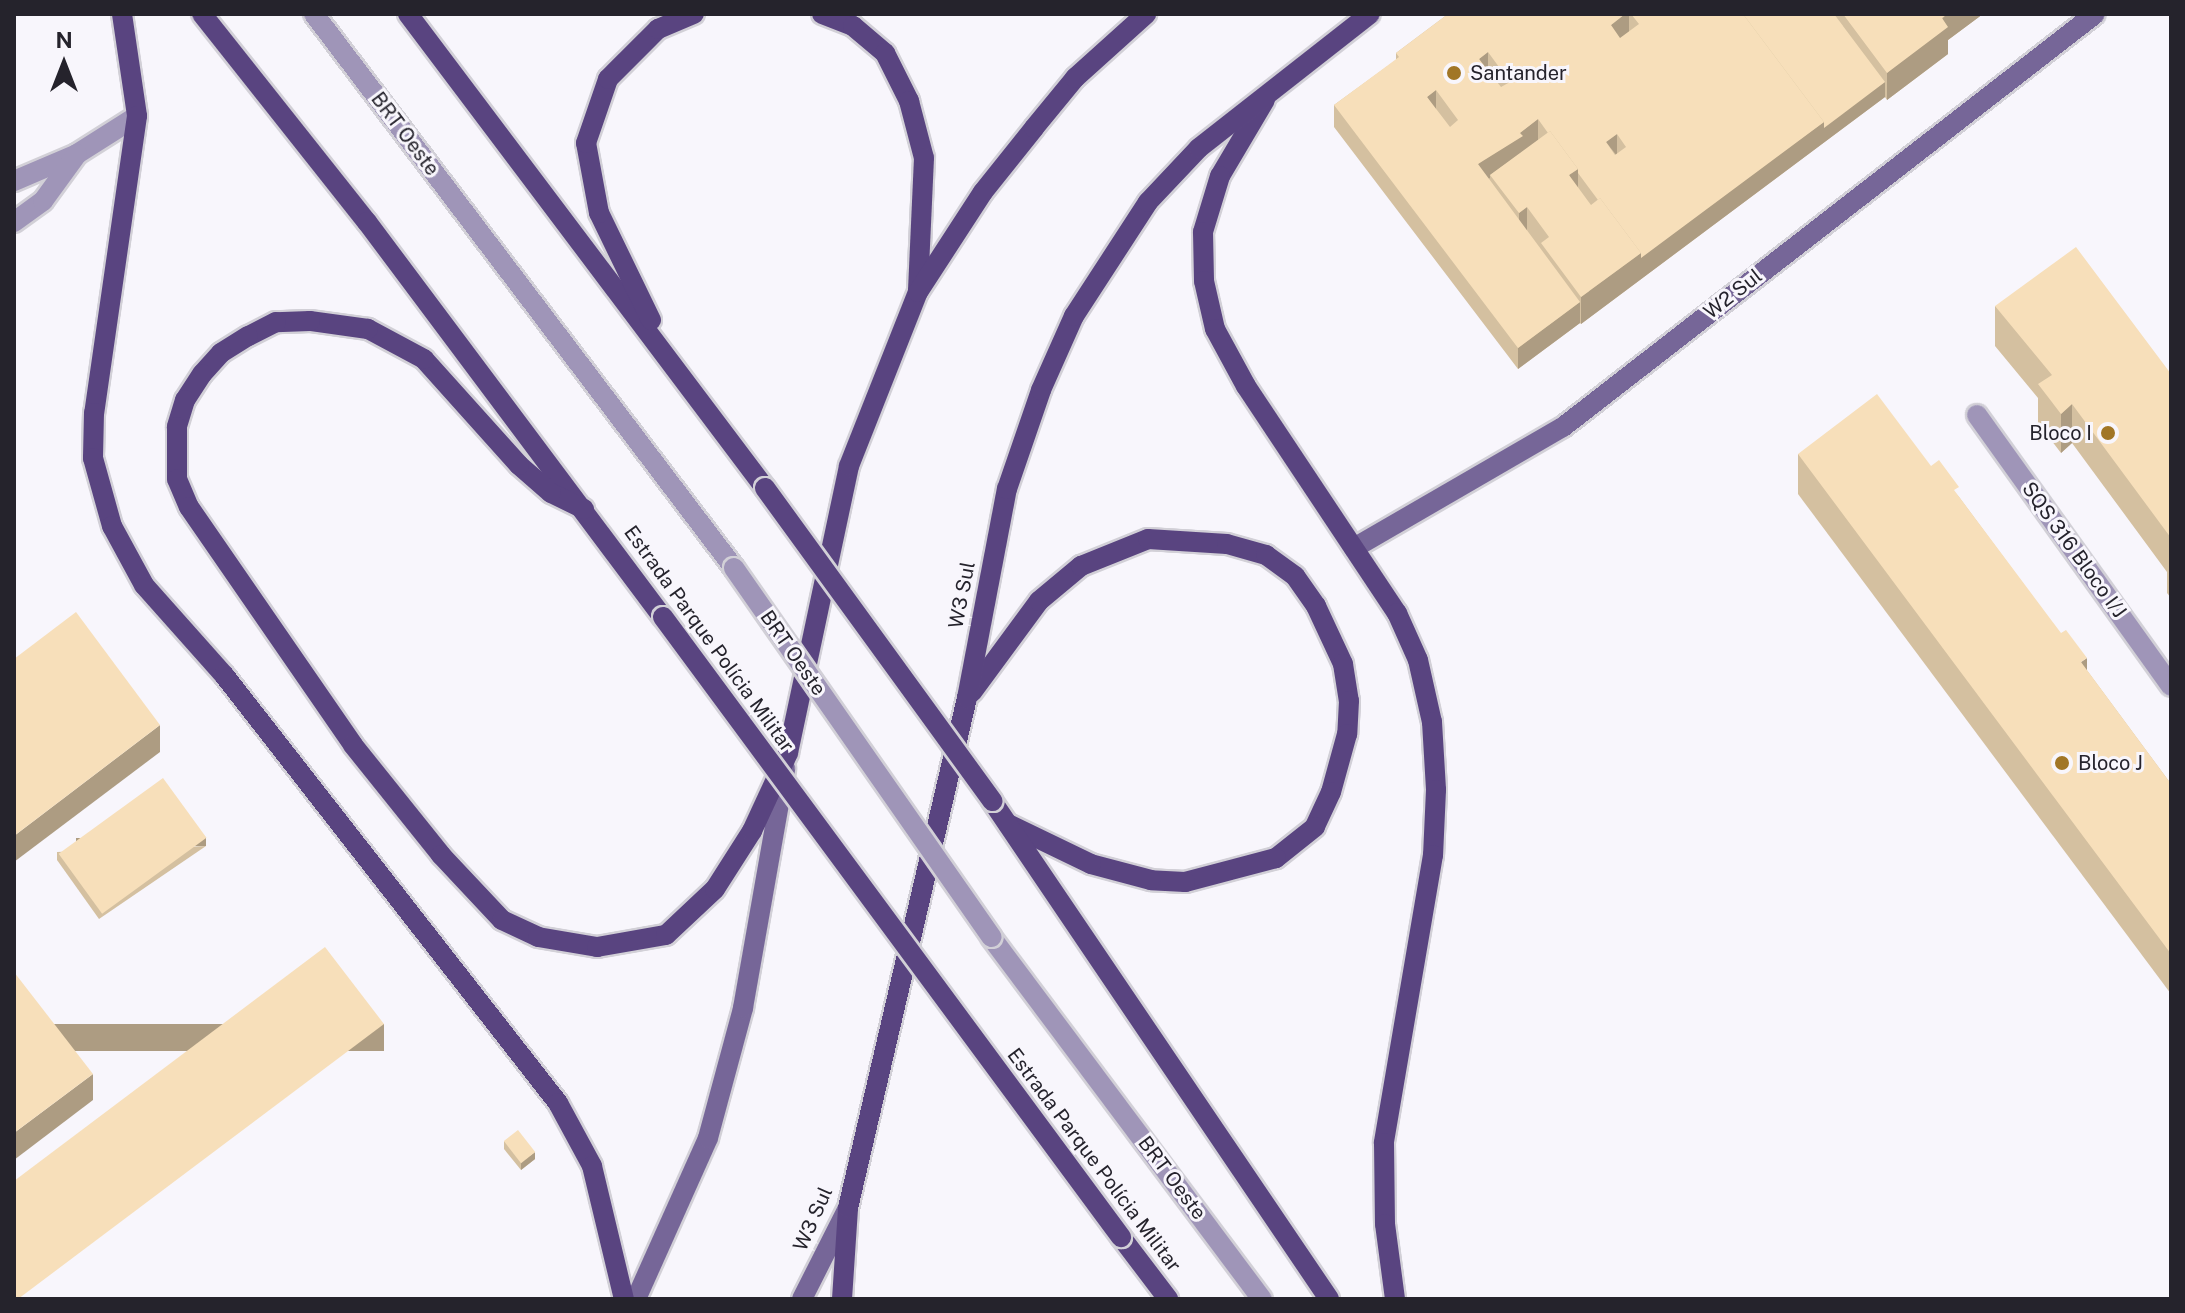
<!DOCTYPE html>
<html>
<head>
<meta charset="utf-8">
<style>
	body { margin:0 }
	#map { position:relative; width:2185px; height:1313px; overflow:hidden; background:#f8f6fc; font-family:"Public Sans",sans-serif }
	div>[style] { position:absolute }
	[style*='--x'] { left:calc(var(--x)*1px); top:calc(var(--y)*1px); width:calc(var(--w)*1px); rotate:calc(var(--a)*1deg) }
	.roads { filter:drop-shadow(2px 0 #d2d0d7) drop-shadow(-2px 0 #d2d0d7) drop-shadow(0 2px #d2d0d7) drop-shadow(0 -2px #d2d0d7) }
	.lane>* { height:20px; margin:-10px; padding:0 10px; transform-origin:10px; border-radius:10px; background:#9f95b8 }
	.street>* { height:20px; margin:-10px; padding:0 10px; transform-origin:10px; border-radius:10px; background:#9f95b8 }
	.secondary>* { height:20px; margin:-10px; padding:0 10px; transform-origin:10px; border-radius:10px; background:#766698 }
	.primary>* { height:20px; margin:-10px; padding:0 10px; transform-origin:10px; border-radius:10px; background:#594480 }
	.bridges { filter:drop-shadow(2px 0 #d2d0d7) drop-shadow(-2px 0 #d2d0d7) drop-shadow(0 2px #d2d0d7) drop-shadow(0 -2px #d2d0d7) }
	.lane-bridge>* { height:20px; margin:-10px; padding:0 10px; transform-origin:10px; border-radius:10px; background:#9f95b8 }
	.primary-bridge>* { height:20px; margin:-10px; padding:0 10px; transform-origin:10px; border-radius:10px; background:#594480 }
	.wall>* { inset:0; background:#d4c0a0 }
	.shaded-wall>* { inset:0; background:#ad9c82; transform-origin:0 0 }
	.building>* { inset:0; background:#f7dfba; transform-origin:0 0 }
	.dots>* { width:22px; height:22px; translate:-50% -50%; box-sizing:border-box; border:4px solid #f8f6fc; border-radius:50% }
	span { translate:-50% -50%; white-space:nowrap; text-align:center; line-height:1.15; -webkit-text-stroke:6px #f8f6fc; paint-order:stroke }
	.poi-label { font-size:20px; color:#25232c }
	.left { translate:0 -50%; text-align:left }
	.right { translate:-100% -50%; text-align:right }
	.street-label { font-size:20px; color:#25232c }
	.frame { position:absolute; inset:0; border:16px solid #25232c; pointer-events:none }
	.north { position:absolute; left:24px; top:24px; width:80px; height:80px; -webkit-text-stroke:6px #f8f6fc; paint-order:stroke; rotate:0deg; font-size:22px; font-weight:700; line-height:32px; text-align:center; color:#25232c }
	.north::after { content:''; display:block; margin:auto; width:28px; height:36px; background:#25232c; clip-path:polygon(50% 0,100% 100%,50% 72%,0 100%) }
</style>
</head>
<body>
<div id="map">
	<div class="roads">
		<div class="lane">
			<i style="--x:314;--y:14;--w:695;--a:52.83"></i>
			<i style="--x:14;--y:181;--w:69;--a:-23.2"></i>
			<i style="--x:77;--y:154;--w:71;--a:-32.3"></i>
			<i style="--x:14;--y:222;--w:36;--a:-36"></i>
			<i style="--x:43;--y:201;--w:58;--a:-54.1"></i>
			<i style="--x:991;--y:937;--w:452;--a:53.2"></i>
		</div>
		<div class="street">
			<i style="--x:1977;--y:415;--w:333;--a:54.4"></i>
		</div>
		<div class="secondary">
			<i style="--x:1354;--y:548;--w:241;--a:-30.1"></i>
			<i style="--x:1563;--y:427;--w:673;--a:-37.82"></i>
			<i style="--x:636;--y:1299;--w:176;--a:-65.9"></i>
			<i style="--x:708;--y:1138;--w:135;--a:-74.9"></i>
			<i style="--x:743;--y:1008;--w:243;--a:-80"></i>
			<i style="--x:802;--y:1299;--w:102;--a:-63.2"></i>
		</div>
		<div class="primary">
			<i style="--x:122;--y:14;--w:103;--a:81.6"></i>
			<i style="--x:137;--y:116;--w:300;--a:98.2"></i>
			<i style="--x:94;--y:413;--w:45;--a:91.3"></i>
			<i style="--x:93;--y:458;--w:71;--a:74.4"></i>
			<i style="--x:112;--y:526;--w:67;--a:61.5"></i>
			<i style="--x:144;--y:585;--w:120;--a:48.4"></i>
			<i style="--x:224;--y:675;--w:543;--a:52.03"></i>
			<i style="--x:558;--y:1103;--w:72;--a:61.6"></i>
			<i style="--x:592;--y:1166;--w:137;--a:76.5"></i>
			<i style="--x:202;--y:14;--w:265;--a:51.6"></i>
			<i style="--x:367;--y:222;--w:494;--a:53.2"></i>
			<i style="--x:408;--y:14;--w:593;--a:53.01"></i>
			<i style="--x:822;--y:14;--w:33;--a:21"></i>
			<i style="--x:853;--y:26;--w:42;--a:40.2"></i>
			<i style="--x:885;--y:53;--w:54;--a:63.4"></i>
			<i style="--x:909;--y:101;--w:59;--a:75.3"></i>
			<i style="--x:924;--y:158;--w:132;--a:92.6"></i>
			<i style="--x:1265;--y:100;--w:88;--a:120.6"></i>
			<i style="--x:1220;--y:176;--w:59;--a:106.9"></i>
			<i style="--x:1203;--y:232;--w:49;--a:88.8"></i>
			<i style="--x:1204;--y:281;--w:49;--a:77.1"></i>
			<i style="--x:1215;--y:329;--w:65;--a:61.5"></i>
			<i style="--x:1246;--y:386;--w:273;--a:56.4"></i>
			<i style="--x:1397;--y:613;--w:51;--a:65.9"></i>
			<i style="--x:1418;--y:660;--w:64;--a:77.3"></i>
			<i style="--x:1432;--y:722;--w:68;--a:86.6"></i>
			<i style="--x:1436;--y:790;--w:65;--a:92.6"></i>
			<i style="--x:1433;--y:855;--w:292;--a:99.7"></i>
			<i style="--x:1384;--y:1143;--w:81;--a:89.3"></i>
			<i style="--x:1385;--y:1224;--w:76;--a:82.4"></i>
			<i style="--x:651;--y:320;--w:119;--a:-115.9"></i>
			<i style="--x:599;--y:213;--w:71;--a:-100.5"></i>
			<i style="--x:586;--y:143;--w:68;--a:-71"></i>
			<i style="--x:608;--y:79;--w:71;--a:-45"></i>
			<i style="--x:658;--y:29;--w:39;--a:-23"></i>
			<i style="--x:584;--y:509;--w:37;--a:-154"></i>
			<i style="--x:551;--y:493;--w:43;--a:-138.8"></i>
			<i style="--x:519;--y:465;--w:142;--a:-131.9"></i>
			<i style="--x:424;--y:359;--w:64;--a:-151.8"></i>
			<i style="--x:368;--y:329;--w:59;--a:-172.1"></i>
			<i style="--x:310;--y:321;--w:34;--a:178"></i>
			<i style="--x:276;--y:322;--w:31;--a:153"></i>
			<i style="--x:248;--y:336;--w:32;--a:148"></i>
			<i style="--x:221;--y:353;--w:28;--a:132"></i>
			<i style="--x:202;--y:374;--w:31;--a:123"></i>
			<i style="--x:185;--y:400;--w:28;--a:107"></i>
			<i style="--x:177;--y:427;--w:52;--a:90"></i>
			<i style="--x:177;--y:479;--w:30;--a:67"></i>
			<i style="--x:189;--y:507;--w:289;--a:55.4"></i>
			<i style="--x:353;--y:745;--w:141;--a:51.3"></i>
			<i style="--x:441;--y:855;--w:89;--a:46.8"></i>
			<i style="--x:502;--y:920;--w:40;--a:25"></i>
			<i style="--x:538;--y:937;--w:60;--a:9.6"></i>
			<i style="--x:597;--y:947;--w:70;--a:-9.9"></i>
			<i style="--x:666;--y:935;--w:67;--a:-43.2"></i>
			<i style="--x:715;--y:889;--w:69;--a:-57.5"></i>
			<i style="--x:752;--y:831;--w:86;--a:-65.2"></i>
			<i style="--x:788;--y:753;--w:293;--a:-78"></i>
			<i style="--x:849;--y:466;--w:187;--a:-68.4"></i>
			<i style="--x:918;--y:292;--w:119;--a:-57"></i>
			<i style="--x:983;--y:192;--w:82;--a:-51.4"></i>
			<i style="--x:1034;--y:128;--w:65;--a:-50.6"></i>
			<i style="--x:1075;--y:78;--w:96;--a:-42"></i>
			<i style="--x:972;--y:692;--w:113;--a:-53.6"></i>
			<i style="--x:1039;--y:601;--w:55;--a:-39.8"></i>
			<i style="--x:1081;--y:566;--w:72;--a:-21.9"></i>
			<i style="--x:1148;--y:539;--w:79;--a:3.6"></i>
			<i style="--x:1227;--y:544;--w:41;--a:15.8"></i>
			<i style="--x:1266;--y:555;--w:36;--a:36"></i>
			<i style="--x:1295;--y:576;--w:37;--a:55"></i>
			<i style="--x:1316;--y:606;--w:64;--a:65"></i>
			<i style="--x:1343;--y:664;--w:37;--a:81"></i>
			<i style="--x:1349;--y:701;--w:33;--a:93"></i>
			<i style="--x:1347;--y:734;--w:60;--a:105.4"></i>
			<i style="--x:1331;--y:792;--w:38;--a:115"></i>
			<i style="--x:1315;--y:827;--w:50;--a:141.5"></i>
			<i style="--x:1276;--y:858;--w:94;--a:165.2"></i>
			<i style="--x:1185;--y:882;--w:34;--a:-177"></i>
			<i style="--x:1151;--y:880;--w:62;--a:-165.1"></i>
			<i style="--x:1091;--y:864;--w:92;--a:-154.3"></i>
			<i style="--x:992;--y:801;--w:601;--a:55.91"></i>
			<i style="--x:1121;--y:1237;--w:78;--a:52.8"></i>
			<i style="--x:842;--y:1299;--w:91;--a:-86.2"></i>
			<i style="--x:848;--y:1208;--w:524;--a:-76.87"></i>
			<i style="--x:967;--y:698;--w:213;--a:-79.2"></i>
			<i style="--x:1007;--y:489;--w:105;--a:-71"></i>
			<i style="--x:1041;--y:390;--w:81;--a:-66"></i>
			<i style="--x:1074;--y:316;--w:136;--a:-57"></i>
			<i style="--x:1148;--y:202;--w:74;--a:-46.6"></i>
			<i style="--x:1199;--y:148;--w:217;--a:-38.1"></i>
		</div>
	</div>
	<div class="bridges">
		<div class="lane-bridge">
			<i style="--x:734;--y:568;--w:450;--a:55.1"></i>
		</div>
		<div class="primary-bridge">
			<i style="--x:765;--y:488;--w:387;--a:54"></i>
			<i style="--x:663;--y:617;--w:771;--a:53.55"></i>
		</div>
	</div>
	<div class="wall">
		<i style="clip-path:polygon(1448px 14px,1983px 14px,1948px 40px,1948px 54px,1887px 100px,1885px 97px,1581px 324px,1580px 323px,1518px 369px,1334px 127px,1334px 105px,1396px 60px,1396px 53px)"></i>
		<i style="clip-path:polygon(1995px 306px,2171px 374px,2171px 598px,2167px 593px,2167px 572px,2072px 443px,2061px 453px,2038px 423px,2038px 398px,1995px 346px)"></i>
		<i style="clip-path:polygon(1798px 454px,1931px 466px,1959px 497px,2171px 784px,2171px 994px,1798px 494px)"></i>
		<i style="clip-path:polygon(206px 846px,99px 919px,57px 860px,57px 852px)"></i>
		<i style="clip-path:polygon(504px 1141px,535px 1159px,521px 1170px,504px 1149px)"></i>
	</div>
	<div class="shaded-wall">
		<i style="clip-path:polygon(1625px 14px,1629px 14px,1629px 32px,1611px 47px,1611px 25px)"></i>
		<i style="clip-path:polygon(1947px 14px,1983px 14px,1948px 40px,1948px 54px,1887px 100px,1887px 73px)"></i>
		<i style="clip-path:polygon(1488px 52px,1488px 74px,1479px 59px)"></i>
		<i style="clip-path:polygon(1885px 82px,1885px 97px,1581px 324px,1581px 297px,1641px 253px,1824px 122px)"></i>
		<i style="clip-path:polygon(1436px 90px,1436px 111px,1427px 97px)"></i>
		<i style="clip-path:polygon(1538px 119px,1538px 141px,1490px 175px,1490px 178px,1478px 185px,1478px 164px)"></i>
		<i style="clip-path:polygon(1617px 134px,1617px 156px,1606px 142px)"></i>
		<i style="clip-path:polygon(1578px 169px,1578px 196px,1569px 175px)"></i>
		<i style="clip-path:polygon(1527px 207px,1527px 234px,1519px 240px,1519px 213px)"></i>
		<i style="clip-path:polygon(1580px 302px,1580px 323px,1518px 369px,1518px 348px)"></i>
		<i style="clip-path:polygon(2072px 404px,2072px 443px,2061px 453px,2061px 414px)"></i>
		<i style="clip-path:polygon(2087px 658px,2087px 698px,2081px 662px)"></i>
		<i style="clip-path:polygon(160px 725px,160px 752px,14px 862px,14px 836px)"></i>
		<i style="left:206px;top:838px;width:8px;height:130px;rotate:90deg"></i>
		<i style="left:384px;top:1024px;width:27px;height:458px;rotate:90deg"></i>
		<i style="clip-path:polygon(93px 1074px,93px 1100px,14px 1160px,14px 1133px)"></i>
		<i style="clip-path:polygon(535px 1152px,535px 1159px,521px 1170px,521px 1162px)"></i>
	</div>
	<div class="building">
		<i style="clip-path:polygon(evenodd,1448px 14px,1625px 14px,1611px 25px,1620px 38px,1639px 24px,1631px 14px,1743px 14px,1824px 122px,1641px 258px,1641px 253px,1600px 198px,1598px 200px,1578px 173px,1578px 169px,1550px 131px,1548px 133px,1538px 119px,1520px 133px,1523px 136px,1478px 164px,1580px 302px,1518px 348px,1334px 105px,1399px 57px,1396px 53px,1448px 14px,1488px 52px,1510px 82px,1501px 87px,1479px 59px,1488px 52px,1448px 14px,1436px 90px,1458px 120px,1450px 127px,1427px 97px,1436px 90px,1448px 14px,1617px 134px,1626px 147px,1615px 155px,1606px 142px,1617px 134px)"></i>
		<i style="clip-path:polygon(1743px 14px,1834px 14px,1885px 82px,1824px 128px,1824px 122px)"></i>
		<i style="clip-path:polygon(1843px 14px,1947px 14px,1942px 18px,1948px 27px,1887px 73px)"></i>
		<i style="clip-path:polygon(1550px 131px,1578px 169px,1569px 175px,1591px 205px,1600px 198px,1641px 253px,1581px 297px,1541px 243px,1549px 237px,1527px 207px,1519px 213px,1490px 175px)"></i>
		<i style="clip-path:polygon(2076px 247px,2171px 374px,2171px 538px,2072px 404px,2061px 414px,2038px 384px,2052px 375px,1995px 306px)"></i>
		<i style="clip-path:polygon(1877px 394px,1931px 466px,1939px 460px,1959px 487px,1954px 490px,2061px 633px,2066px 630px,2087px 658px,2081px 662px,2171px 784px,2171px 954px,1798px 454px)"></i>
		<i style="clip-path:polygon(76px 612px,160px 725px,14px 836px,14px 659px)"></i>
		<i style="left:163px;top:778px;width:74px;height:129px;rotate:54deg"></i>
		<i style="clip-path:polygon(325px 947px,384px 1024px,18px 1299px,14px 1299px,14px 1181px)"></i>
		<i style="clip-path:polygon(14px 972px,93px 1074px,14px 1133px)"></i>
		<i style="left:518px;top:1130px;width:28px;height:18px;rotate:52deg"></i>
	</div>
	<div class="dots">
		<i style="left:1454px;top:73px;background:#a17626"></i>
		<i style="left:2108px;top:433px;background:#a17626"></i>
		<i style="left:2062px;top:763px;background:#a17626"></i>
	</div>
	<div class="poi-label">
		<span class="left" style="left:1470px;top:73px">Santander</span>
		<span class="right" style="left:2092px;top:433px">Bloco I</span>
		<span class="left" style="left:2078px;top:763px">Bloco J</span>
	</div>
	<div class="street-label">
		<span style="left:405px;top:134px;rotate:53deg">BRT Oeste</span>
		<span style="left:1733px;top:294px;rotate:-38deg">W2 Sul</span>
		<span style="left:2074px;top:550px;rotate:54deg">SQS 316 Bloco I/J</span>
		<span style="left:962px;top:595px;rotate:-79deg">W3 Sul</span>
		<span style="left:709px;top:639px;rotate:54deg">Estrada Parque Polícia Militar</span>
		<span style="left:793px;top:653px;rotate:55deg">BRT Oeste</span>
		<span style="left:1094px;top:1160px;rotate:53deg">Estrada Parque Polícia Militar</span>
		<span style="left:1172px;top:1178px;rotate:53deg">BRT Oeste</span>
		<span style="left:813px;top:1219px;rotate:-66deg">W3 Sul</span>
	</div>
	<div class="frame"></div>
	<div class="north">N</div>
</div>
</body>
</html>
